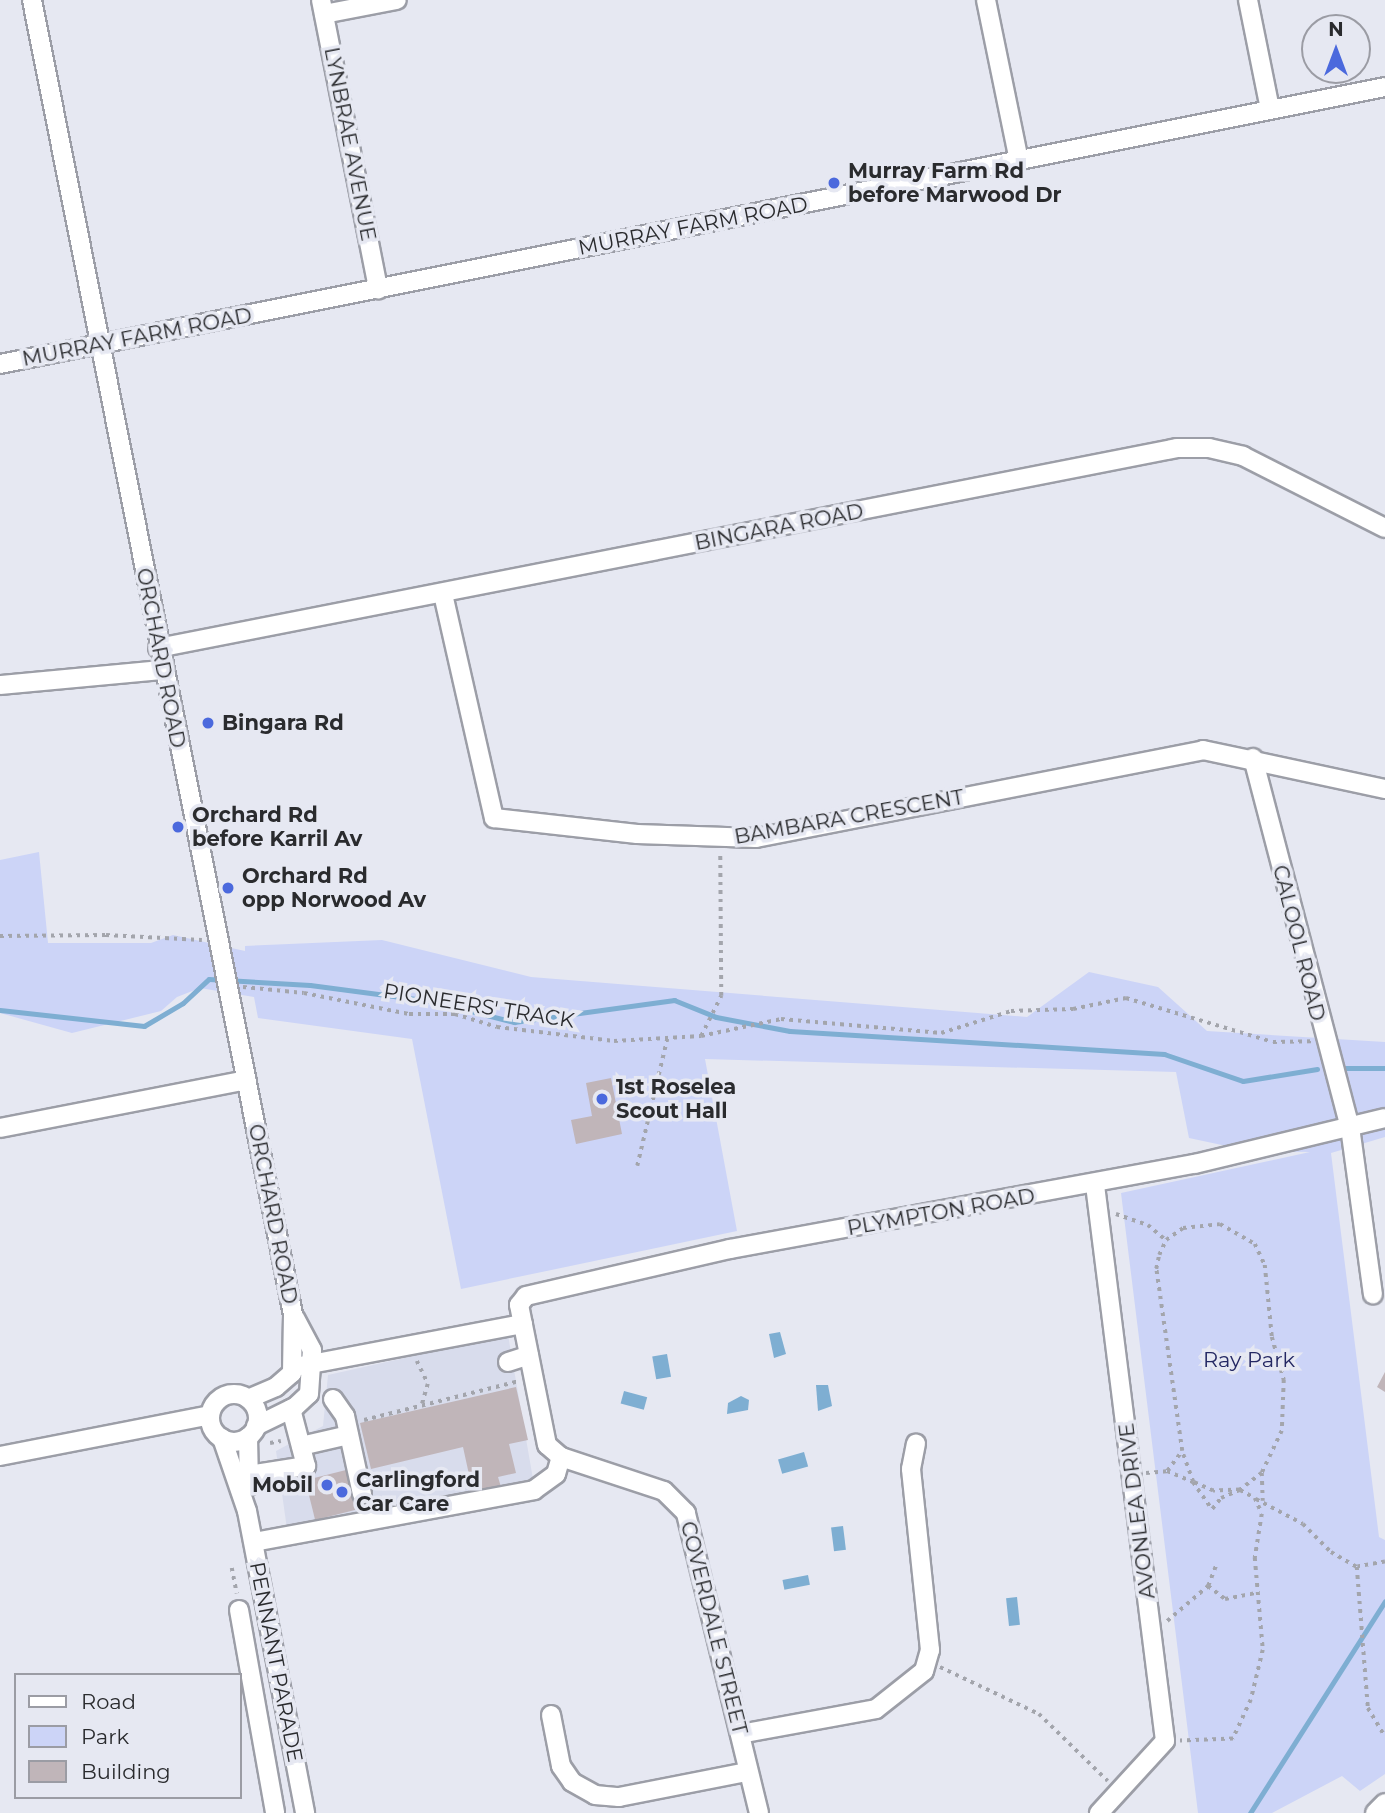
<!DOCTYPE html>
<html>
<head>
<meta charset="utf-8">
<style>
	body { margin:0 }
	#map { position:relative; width:1385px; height:1813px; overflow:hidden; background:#e6e8f2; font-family:Montserrat,sans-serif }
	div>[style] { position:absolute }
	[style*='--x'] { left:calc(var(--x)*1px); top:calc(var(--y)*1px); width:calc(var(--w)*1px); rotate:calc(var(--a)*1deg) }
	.built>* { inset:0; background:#d8dcec }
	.green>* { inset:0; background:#ccd4f7 }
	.water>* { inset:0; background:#7eaed2; transform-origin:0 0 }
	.stream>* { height:5px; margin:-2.5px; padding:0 2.5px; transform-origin:2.5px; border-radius:2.5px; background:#7eaed2 }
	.building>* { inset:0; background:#c0b5b9; transform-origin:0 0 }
	.path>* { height:3.5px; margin-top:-1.75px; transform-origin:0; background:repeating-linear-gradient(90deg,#a3a5ac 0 3.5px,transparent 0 8.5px) }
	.roads { filter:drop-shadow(2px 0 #9c9ea7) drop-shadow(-2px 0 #9c9ea7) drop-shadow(0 2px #9c9ea7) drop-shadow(0 -2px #9c9ea7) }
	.minor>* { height:18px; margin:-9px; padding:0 9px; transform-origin:9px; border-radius:9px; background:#fff }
	.minor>.ring { margin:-9px; padding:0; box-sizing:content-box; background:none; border:18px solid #fff; border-radius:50% }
	.dots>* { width:19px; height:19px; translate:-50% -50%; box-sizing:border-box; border:4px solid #e6e8f2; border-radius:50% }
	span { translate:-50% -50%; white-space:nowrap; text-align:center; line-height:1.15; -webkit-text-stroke:7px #e6e8f2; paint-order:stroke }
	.street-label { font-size:21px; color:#2a2b2e }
	.poi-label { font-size:21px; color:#2a2b2e; font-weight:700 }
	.left { translate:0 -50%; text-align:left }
	.right { translate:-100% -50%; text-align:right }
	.park-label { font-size:21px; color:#242863 }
	.legend { position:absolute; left:14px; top:1673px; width:228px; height:126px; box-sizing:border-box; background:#e6e8f2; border:2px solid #9b9ca4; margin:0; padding:9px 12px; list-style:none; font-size:21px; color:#2a2b2e }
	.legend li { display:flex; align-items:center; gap:14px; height:35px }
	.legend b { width:35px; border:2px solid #9b9ca4 }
	.north { position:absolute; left:1301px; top:14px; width:70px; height:70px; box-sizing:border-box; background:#e6e8f2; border:2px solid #9b9ca4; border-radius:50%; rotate:0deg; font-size:19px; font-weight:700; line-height:28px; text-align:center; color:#2a2b2e }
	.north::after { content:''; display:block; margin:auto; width:24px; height:32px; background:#4b69dd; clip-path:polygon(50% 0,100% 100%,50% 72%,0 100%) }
</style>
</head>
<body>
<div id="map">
	<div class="built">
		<i style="clip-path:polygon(508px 1335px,533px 1479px,287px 1529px,276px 1451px,323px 1426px,328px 1375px)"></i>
	</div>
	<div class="green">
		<i style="clip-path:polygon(39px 852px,48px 943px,151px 943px,173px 935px,245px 951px,245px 946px,382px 940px,531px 977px,1027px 1017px,1089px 972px,1158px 987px,1207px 1031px,1385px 1042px,1385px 1137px,1331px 1153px,1379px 1537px,1385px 1540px,1385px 1774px,1360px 1791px,1342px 1776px,1272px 1813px,1198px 1813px,1121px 1193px,1310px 1152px,1250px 1151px,1189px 1138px,1176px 1072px,705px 1059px,737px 1231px,461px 1289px,412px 1039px,258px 1018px,254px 997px,200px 988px,177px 997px,161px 1011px,72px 1033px,0 1013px,0 860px)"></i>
	</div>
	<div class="water">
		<i style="clip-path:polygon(780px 1332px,786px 1354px,774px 1358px,769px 1334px)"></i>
		<i style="left:667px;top:1354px;width:23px;height:15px;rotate:80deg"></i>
		<i style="clip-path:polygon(816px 1385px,828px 1385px,832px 1406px,818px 1411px)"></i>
		<i style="left:624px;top:1391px;width:24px;height:13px;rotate:15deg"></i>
		<i style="clip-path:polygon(741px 1396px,749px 1400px,748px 1410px,727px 1414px,728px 1403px)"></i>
		<i style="left:804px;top:1452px;width:15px;height:27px;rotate:74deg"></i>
		<i style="left:843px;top:1526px;width:24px;height:12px;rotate:83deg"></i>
		<i style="left:808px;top:1575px;width:10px;height:26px;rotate:79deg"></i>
		<i style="left:1017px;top:1597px;width:28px;height:11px;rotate:84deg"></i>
	</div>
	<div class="stream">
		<i style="--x:0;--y:1010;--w:145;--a:6.3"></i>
		<i style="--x:144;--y:1026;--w:45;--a:-30.5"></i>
		<i style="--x:183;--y:1003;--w:35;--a:-43"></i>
		<i style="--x:209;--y:979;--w:101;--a:3.4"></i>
		<i style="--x:310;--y:985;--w:122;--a:7.5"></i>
		<i style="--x:431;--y:1001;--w:86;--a:14.2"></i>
		<i style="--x:514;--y:1022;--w:162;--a:-7.8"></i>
		<i style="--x:674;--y:1000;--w:45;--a:22"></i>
		<i style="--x:716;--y:1017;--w:75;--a:10.7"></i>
		<i style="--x:790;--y:1031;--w:375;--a:3.5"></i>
		<i style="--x:1164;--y:1054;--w:83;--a:18.9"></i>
		<i style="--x:1243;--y:1081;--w:75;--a:-9.2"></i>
		<i style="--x:1343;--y:1068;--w:42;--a:0"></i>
		<i style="--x:1250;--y:1813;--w:251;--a:-57.5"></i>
	</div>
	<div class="building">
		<i style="clip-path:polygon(611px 1078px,622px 1134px,576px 1144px,571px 1120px,592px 1116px,586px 1083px)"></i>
		<i style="clip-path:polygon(1385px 1372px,1385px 1392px,1377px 1387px)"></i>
		<i style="clip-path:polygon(516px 1387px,528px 1440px,509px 1444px,516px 1473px,498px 1477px,501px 1487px,473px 1493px,463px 1447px,371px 1469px,360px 1423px)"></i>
		<i style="left:346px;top:1470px;width:41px;height:42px;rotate:76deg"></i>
	</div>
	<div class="path">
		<i style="--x:0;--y:936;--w:106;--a:-0.5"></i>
		<i style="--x:106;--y:935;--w:96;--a:3"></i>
		<i style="--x:243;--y:987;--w:61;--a:5.6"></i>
		<i style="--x:304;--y:993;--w:107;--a:11.3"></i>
		<i style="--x:409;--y:1014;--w:46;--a:0"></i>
		<i style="--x:455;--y:1014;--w:44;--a:17.2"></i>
		<i style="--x:497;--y:1027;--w:118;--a:6.8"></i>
		<i style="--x:614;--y:1041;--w:87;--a:-3.3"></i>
		<i style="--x:701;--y:1036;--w:82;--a:-12"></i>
		<i style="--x:781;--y:1019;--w:161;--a:5"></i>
		<i style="--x:941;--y:1033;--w:73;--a:-17.4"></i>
		<i style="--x:1011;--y:1011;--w:62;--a:-1.8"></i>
		<i style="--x:1073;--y:1009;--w:54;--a:-11.7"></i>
		<i style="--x:1126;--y:998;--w:153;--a:16.7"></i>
		<i style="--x:1273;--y:1042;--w:39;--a:-1"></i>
		<i style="--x:701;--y:1036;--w:45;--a:-63.4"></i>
		<i style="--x:721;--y:996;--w:144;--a:-90.4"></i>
		<i style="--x:637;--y:1166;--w:130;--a:-76.7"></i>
		<i style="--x:1116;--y:1214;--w:34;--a:19"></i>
		<i style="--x:1148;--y:1225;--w:23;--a:40"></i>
		<i style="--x:417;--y:1361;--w:25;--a:64"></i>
		<i style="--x:428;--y:1384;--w:22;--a:106"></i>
		<i style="--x:364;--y:1420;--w:160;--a:-14.1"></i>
		<i style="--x:270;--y:1443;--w:11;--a:-10"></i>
		<i style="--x:1167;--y:1471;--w:28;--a:23"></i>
		<i style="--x:1193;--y:1482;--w:33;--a:55"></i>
		<i style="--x:1212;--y:1509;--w:14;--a:-51"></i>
		<i style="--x:1221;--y:1498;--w:21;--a:-23"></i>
		<i style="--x:1240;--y:1490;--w:17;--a:28"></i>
		<i style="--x:1255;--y:1498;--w:17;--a:66"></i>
		<i style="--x:1262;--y:1514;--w:45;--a:99"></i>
		<i style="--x:1255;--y:1558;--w:92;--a:85"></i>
		<i style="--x:1263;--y:1650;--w:51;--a:103.5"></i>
		<i style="--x:1251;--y:1700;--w:43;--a:114.8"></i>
		<i style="--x:1233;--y:1739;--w:53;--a:177.8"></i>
		<i style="--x:1146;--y:1473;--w:21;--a:-5"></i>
		<i style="--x:1167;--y:1471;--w:25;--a:-53"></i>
		<i style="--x:1182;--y:1451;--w:184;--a:-98.1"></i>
		<i style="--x:1156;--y:1269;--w:14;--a:-78"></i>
		<i style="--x:1159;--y:1255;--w:17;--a:-65"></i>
		<i style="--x:1166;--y:1240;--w:21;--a:-35"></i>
		<i style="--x:1183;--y:1228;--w:37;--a:-6"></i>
		<i style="--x:1220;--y:1224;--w:40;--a:29.7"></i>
		<i style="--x:1255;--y:1244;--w:23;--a:65"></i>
		<i style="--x:1265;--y:1265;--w:72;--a:84.4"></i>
		<i style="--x:1272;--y:1337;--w:45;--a:74.4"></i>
		<i style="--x:1284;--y:1380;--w:51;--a:92.2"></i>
		<i style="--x:1282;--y:1431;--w:47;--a:115.5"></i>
		<i style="--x:1262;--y:1473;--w:28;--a:142"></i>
		<i style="--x:1240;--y:1490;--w:27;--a:178"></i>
		<i style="--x:1213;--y:1491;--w:22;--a:-156"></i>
		<i style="--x:1193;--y:1482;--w:33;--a:-110"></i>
		<i style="--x:1262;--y:1473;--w:28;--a:88"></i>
		<i style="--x:1256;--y:1499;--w:53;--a:28"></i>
		<i style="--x:1303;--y:1524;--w:40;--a:45"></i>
		<i style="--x:1331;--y:1552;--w:30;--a:30"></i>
		<i style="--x:1385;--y:1562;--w:28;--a:170"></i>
		<i style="--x:1357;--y:1567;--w:141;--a:85.5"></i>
		<i style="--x:1368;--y:1708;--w:33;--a:59"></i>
		<i style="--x:232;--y:1568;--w:26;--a:79"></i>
		<i style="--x:1208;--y:1586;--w:21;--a:37"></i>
		<i style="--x:1225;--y:1599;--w:32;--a:-11"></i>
		<i style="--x:1167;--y:1621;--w:54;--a:-40.5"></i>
		<i style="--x:1208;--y:1586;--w:25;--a:-69"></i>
		<i style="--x:940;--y:1667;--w:110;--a:25.4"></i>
		<i style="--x:1039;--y:1714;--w:96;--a:44.2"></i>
	</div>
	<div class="roads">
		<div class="minor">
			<i style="--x:32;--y:0;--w:1341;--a:78.77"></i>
			<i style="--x:293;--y:1315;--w:58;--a:91"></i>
			<i style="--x:292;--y:1373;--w:21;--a:139"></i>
			<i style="--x:276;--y:1387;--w:30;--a:157"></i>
			<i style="--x:321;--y:0;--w:295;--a:78.8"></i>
			<i style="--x:986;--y:0;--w:164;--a:78.4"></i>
			<i style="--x:1248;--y:0;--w:111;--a:78.6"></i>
			<i style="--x:324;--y:14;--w:74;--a:-10.9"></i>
			<i style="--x:0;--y:364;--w:1412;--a:-11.31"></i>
			<i style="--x:443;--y:594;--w:230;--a:77.2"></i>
			<i style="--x:494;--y:818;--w:144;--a:6.4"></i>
			<i style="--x:637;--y:834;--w:119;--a:1.9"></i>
			<i style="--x:756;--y:838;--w:456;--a:-11.1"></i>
			<i style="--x:1203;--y:750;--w:186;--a:12.1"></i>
			<i style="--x:158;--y:648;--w:1038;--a:-11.1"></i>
			<i style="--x:1177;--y:448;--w:32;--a:0"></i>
			<i style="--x:1209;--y:448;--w:35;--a:13"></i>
			<i style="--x:1243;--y:456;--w:159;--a:26.9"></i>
			<i style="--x:0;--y:685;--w:164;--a:-5.3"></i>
			<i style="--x:1253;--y:758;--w:382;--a:75.3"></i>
			<i style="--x:1350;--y:1127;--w:169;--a:82.2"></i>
			<i style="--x:0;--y:1128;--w:251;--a:-11"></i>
			<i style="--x:1095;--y:1185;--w:560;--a:82.82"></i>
			<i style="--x:1165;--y:1741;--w:98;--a:132.5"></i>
			<i style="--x:508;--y:1362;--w:22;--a:-18"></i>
			<i style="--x:295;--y:1367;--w:232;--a:-10.7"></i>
			<i class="ring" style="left:210px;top:1394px;width:30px;height:30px"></i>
			<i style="--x:333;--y:1399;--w:21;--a:55"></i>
			<i style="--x:345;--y:1416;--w:80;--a:77.7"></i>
			<i style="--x:256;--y:1426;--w:43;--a:-26"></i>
			<i style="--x:295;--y:1407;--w:19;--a:-43"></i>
			<i style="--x:309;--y:1394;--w:44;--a:-86.1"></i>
			<i style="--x:312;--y:1350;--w:36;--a:-118"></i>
			<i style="--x:248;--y:1437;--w:49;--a:88.8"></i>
			<i style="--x:222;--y:1438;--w:77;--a:71.1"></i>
			<i style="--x:247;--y:1511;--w:308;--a:79.1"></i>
			<i style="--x:301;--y:1446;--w:49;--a:-12.9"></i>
			<i style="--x:0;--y:1456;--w:214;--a:-11"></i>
			<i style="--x:249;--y:1475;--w:58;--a:-9"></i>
			<i style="--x:306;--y:1466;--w:59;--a:-104.7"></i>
			<i style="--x:254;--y:1542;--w:285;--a:-10.5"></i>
			<i style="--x:534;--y:1490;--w:27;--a:-36"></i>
			<i style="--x:556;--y:1474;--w:18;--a:-74"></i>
			<i style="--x:239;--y:1610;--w:206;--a:79.9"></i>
			<i style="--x:551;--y:1715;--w:52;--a:78.9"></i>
			<i style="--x:561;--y:1766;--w:19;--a:55"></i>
			<i style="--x:572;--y:1782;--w:26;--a:29"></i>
			<i style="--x:595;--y:1795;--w:24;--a:5"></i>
			<i style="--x:619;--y:1797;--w:130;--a:-11.1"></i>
			<i style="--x:740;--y:1734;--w:138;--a:-10.4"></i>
			<i style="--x:876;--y:1709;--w:61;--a:-38.4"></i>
			<i style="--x:924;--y:1671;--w:22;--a:-74"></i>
			<i style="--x:930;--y:1650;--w:182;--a:-96"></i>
			<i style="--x:911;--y:1469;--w:26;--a:-79"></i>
			<i style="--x:759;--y:1813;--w:309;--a:-103.7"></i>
			<i style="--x:686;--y:1513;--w:31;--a:-135"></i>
			<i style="--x:664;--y:1491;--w:108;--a:-161.7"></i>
			<i style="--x:561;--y:1457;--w:18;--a:-139"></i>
			<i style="--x:547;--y:1445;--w:143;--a:-101.3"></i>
			<i style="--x:519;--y:1305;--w:11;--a:-52"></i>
			<i style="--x:526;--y:1296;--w:209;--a:-13"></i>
			<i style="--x:730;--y:1249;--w:473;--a:-10.4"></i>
			<i style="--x:1195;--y:1164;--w:195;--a:-13.6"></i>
			<i style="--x:1375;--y:1813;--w:14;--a:-45"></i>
		</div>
	</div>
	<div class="dots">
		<i style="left:834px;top:183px;background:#4b69dd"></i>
		<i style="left:208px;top:723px;background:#4b69dd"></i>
		<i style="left:178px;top:827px;background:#4b69dd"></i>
		<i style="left:228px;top:888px;background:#4b69dd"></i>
		<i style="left:602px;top:1099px;background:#4b69dd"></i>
		<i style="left:327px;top:1485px;background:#4b69dd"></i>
		<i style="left:342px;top:1492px;background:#4b69dd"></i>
	</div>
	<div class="street-label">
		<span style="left:350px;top:144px;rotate:79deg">LYNBRAE AVENUE</span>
		<span style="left:693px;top:226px;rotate:-11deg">MURRAY FARM ROAD</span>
		<span style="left:137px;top:337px;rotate:-11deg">MURRAY FARM ROAD</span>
		<span style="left:779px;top:527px;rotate:-11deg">BINGARA ROAD</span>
		<span style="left:161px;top:658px;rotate:79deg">ORCHARD ROAD</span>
		<span style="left:849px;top:817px;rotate:-10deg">BAMBARA CRESCENT</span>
		<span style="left:1299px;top:943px;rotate:76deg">CALOOL ROAD</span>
		<span style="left:479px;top:1006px;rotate:9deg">PIONEERS' TRACK</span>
		<span style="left:941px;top:1212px;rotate:-10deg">PLYMPTON ROAD</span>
		<span style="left:273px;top:1214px;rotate:79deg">ORCHARD ROAD</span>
		<span style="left:1137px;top:1511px;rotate:-97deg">AVONLEA DRIVE</span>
		<span style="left:714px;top:1628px;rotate:76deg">COVERDALE STREET</span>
		<span style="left:276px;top:1662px;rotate:79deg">PENNANT PARADE</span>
	</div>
	<div class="poi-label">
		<span class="left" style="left:848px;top:183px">Murray Farm Rd<br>before Marwood Dr</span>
		<span class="left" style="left:222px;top:723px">Bingara Rd</span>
		<span class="left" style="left:192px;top:827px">Orchard Rd<br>before Karril Av</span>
		<span class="left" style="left:242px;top:888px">Orchard Rd<br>opp Norwood Av</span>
		<span class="left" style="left:616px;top:1099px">1st Roselea<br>Scout Hall</span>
		<span class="left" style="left:356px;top:1492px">Carlingford<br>Car Care</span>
		<span class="right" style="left:313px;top:1485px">Mobil</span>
	</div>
	<div class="park-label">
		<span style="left:1249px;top:1360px">Ray Park</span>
	</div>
	<ul class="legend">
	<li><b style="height:9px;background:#fff"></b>Road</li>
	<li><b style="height:19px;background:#ccd4f7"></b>Park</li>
	<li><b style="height:19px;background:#c0b5b9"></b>Building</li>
	</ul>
	<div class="north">N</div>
</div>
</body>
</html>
